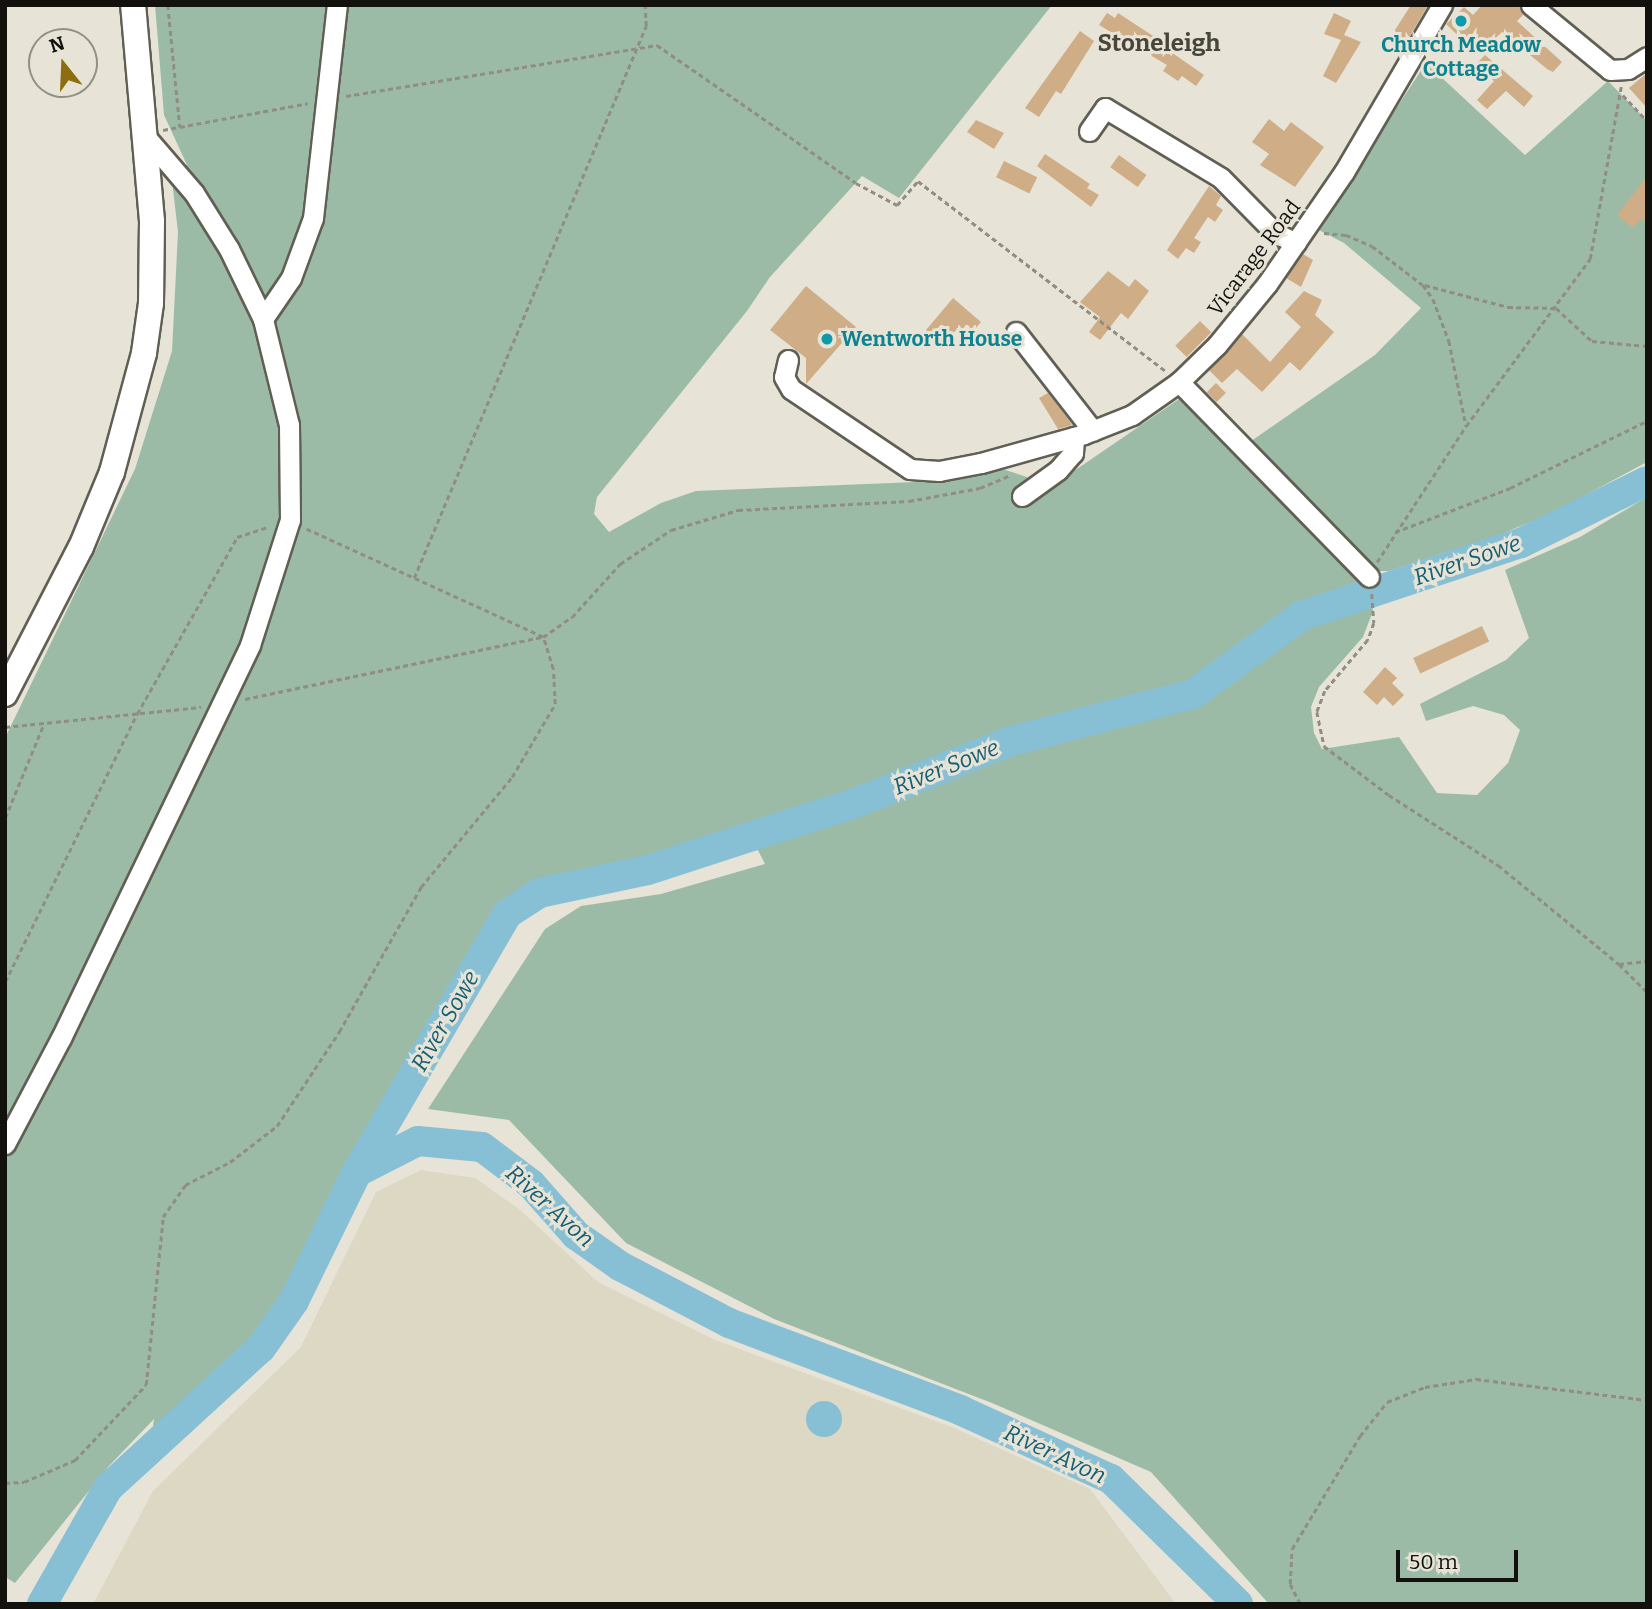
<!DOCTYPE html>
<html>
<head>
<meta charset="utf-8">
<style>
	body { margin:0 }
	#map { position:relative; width:1652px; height:1609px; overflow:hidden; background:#e7e4d7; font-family:Bitter,serif }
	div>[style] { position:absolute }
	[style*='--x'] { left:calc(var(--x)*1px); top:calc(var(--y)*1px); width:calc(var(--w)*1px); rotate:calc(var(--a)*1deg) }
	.built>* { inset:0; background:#dcd8c4 }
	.green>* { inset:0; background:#9cbba6 }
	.water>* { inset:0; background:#87bfd4 }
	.round { border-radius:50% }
	.river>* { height:30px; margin:-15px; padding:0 15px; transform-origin:15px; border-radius:15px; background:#87bfd4 }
	.building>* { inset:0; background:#cfad87; transform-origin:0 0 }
	.path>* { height:2.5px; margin-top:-1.25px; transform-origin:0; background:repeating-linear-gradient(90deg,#8f8d84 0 5px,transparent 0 8.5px) }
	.roads { filter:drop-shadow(2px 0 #615f54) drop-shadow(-2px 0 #615f54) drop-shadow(0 2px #615f54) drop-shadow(0 -2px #615f54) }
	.minor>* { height:19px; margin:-9.5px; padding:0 9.5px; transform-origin:9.5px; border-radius:9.5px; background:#fff }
	.major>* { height:24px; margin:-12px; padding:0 12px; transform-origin:12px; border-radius:12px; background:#fff }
	.dots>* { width:19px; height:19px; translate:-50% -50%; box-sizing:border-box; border:4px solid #e7e4d7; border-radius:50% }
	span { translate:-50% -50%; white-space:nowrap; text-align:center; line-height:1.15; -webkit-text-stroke:6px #e7e4d7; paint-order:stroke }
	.culture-label { font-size:21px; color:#0d838f; font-weight:700 }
	.left { translate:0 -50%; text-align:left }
	.street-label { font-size:21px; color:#12110d }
	.water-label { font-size:23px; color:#155e73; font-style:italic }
	.quarter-label { font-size:24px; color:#48453b; font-weight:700 }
	.frame { position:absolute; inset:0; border:7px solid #12110d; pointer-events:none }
	.north { position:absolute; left:28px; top:28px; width:70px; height:70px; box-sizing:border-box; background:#e7e4d7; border:2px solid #929086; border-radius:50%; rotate:342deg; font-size:19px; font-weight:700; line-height:28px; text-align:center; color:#12110d }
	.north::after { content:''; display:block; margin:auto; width:24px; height:32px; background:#8c6e10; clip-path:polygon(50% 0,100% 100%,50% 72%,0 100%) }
	.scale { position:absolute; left:1396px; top:1550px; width:122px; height:32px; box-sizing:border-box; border:4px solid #12110d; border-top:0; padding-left:9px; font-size:21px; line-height:24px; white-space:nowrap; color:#12110d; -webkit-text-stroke:5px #e7e4d7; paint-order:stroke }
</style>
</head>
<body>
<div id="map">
	<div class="built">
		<i style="clip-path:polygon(421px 1170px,475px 1178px,519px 1209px,598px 1282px,715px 1340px,952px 1427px,1090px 1489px,1176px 1604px,93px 1604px,153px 1491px,301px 1347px,376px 1192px)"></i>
	</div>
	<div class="green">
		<i style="clip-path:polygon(155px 5px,1052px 5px,899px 198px,862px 176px,770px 277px,747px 311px,597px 497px,594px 514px,609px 532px,661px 503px,696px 491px,916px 482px,990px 465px,1027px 477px,1036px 497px,1185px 395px,1369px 582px,1373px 611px,1363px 637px,1319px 687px,1311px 707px,1314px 733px,1322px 749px,1399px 737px,1437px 793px,1477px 795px,1508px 763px,1520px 730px,1504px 715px,1473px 706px,1426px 721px,1420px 704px,1506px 660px,1529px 638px,1505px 570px,1580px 537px,1647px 497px,1647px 1604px,1269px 1604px,1151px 1472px,992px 1403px,774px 1319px,626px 1243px,509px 1120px,428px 1109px,545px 929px,581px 906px,661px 894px,765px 864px,751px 837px,648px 870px,539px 893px,507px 914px,357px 1172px,294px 1301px,261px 1348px,150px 1450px,154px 1419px,108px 1467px,15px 1583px,5px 1577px,5px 738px,135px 469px,172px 351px,178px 232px,172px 181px,187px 165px,164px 115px)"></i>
		<i style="clip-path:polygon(1426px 63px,1525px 155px,1608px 81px,1647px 121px,1647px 462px,1552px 513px,1499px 535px,1389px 571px,1372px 571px,1247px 444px,1375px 355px,1421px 308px,1344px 243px,1317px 229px)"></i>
	</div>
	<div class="water">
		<i class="round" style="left:806px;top:1401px;width:36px;height:36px"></i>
	</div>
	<div class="river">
		<i style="--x:357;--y:1172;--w:68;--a:-26.9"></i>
		<i style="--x:418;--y:1141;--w:64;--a:5.4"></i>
		<i style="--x:482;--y:1147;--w:61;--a:37.1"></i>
		<i style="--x:531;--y:1184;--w:68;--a:48.6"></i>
		<i style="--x:576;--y:1235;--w:54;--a:35.2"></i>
		<i style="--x:620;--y:1266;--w:123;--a:27.6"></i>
		<i style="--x:729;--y:1323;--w:247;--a:20.6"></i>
		<i style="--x:960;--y:1410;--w:166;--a:24.6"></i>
		<i style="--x:1111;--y:1479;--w:178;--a:44.5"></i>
		<i style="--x:42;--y:1604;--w:133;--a:-60.4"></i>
		<i style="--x:108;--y:1488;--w:207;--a:-42.5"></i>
		<i style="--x:261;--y:1348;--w:57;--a:-54.9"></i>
		<i style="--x:294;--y:1301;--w:144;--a:-64"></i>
		<i style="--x:357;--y:1172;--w:298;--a:-59.8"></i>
		<i style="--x:507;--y:914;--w:38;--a:-33"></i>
		<i style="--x:539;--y:893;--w:111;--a:-11.9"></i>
		<i style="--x:648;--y:870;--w:109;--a:-18.1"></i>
		<i style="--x:752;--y:836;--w:103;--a:-17.6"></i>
		<i style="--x:850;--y:805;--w:173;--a:-21.7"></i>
		<i style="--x:1011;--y:741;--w:188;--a:-14.5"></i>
		<i style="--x:1193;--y:694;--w:133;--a:-35.8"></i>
		<i style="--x:1301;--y:616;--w:232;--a:-18.4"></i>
		<i style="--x:1521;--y:543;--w:140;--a:-26.2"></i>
	</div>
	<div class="building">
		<i style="clip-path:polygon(1411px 5px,1428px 5px,1407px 41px,1393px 33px)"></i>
		<i style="clip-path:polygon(1482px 5px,1519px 5px,1523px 15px,1517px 21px,1562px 62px,1553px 72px,1547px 69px,1502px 32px,1478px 55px,1446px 24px,1464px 7px,1473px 15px)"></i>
		<i style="clip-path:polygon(1107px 13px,1115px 18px,1118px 13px,1173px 49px,1171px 52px,1204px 75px,1196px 86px,1182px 76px,1178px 81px,1163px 71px,1167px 65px,1099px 25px)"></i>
		<i style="clip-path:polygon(1334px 13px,1351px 21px,1344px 35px,1361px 42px,1336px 83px,1323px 76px,1341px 40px,1324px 34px)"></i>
		<i style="clip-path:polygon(1080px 31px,1094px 41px,1061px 94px,1056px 91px,1039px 117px,1025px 108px)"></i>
		<i style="clip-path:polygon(1485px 55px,1533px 96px,1524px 107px,1506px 91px,1487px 109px,1477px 100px,1494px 81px,1476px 64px)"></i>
		<i style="clip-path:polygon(1647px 73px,1647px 108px,1629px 88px)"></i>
		<i style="clip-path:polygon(1269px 119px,1284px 131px,1291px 122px,1324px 147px,1295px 187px,1260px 165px,1269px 154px,1252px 142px)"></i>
		<i style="clip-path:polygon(976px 120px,1004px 133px,994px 149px,967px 132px)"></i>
		<i style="clip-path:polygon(1045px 154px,1090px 184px,1087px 188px,1099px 195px,1091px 207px,1037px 166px)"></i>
		<i style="left:1119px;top:155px;width:34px;height:15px;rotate:36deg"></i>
		<i style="left:1004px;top:161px;width:37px;height:18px;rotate:26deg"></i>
		<i style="clip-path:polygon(1647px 176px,1647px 224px,1641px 219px,1633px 228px,1617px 215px)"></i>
		<i style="clip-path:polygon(1209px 186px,1221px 196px,1216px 205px,1223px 210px,1215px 222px,1208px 217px,1194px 238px,1201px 242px,1194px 253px,1186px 248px,1178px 259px,1167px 250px)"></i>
		<i style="clip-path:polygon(1303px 254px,1313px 260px,1301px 287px,1286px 278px)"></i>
		<i style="clip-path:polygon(1108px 271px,1129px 287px,1135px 279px,1149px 291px,1128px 319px,1121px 313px,1100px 340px,1089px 332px,1100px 317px,1080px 302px)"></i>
		<i style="clip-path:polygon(806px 286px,856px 327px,806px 384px,806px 358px,770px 330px)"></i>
		<i style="clip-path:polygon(1304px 291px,1322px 300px,1315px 315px,1334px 332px,1300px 371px,1290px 362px,1262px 392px,1237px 369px,1222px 383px,1209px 370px,1242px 334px,1270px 362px,1301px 327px,1285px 312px)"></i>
		<i style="clip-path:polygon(953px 298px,981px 322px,969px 336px,959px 327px,942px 345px,926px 330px)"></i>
		<i style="left:1200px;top:321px;width:16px;height:35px;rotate:45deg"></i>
		<i style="left:1216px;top:383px;width:14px;height:13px;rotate:45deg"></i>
		<i style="clip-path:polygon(1048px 393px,1068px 419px,1072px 425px,1058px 429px,1039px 398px)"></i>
		<i style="left:1482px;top:626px;width:17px;height:76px;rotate:65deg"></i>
		<i style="clip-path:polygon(1385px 667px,1397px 678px,1392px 683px,1404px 695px,1393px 706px,1384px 697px,1377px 705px,1363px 692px)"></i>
	</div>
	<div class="path">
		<i style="--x:168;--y:5;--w:123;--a:84.4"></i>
		<i style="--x:1623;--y:95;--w:35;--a:47"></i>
		<i style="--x:346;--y:96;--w:315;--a:-9.3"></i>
		<i style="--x:657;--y:45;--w:242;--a:34.7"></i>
		<i style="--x:856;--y:183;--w:47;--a:28.2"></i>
		<i style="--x:897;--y:205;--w:32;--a:-49"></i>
		<i style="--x:918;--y:181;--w:312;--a:37.5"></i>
		<i style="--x:163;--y:130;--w:147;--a:-10.5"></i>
		<i style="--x:1324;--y:233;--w:22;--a:5"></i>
		<i style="--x:1346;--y:235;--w:28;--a:23"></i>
		<i style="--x:1372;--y:246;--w:64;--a:37.4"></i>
		<i style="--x:1423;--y:285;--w:17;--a:54"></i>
		<i style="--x:1433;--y:299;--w:45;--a:69.1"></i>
		<i style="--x:1449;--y:341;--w:86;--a:78.6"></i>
		<i style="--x:1425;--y:285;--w:86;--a:14.8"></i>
		<i style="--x:1508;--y:307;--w:48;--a:1.2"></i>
		<i style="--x:1556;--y:308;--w:49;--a:42.5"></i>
		<i style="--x:1592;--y:341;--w:55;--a:5.2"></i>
		<i style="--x:1395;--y:532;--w:123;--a:-20.9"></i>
		<i style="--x:1510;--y:488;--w:153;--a:-26.1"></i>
		<i style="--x:1377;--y:562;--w:163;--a:-56.8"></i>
		<i style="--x:1466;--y:426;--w:208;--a:-53.4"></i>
		<i style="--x:1590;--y:259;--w:175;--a:-79.8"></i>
		<i style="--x:414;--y:578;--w:599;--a:-67.2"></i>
		<i style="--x:646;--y:26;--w:21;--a:-93"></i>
		<i style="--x:1372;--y:594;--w:29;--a:86"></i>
		<i style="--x:1374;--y:623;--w:18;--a:109"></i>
		<i style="--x:1368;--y:640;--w:67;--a:130.1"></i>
		<i style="--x:1325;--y:691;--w:22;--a:111"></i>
		<i style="--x:1317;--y:712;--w:35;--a:78"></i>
		<i style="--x:1324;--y:746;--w:81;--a:37"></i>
		<i style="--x:1389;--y:795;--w:130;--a:32.7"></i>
		<i style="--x:1498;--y:865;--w:156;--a:39.3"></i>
		<i style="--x:1619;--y:964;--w:40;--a:45"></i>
		<i style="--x:245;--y:699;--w:304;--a:-11.8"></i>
		<i style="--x:543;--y:637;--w:35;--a:-35"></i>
		<i style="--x:572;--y:617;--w:72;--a:-47.8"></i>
		<i style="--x:620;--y:564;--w:61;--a:-33.7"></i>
		<i style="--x:671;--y:530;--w:70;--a:-16.6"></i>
		<i style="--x:738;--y:510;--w:171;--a:-3"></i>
		<i style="--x:909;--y:501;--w:72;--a:-10.4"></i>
		<i style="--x:980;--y:488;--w:33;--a:-23"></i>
		<i style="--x:5;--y:727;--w:197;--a:-5.8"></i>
		<i style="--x:5;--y:818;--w:100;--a:-67.6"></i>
		<i style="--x:1619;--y:964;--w:28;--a:-6"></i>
		<i style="--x:5;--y:982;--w:299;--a:-63.8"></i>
		<i style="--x:137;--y:714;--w:203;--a:-60.5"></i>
		<i style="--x:237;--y:537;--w:33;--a:-18"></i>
		<i style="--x:5;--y:1483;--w:19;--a:-3"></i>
		<i style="--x:24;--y:1482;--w:56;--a:-23.3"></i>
		<i style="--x:75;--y:1460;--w:103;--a:-46.6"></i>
		<i style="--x:146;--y:1385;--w:169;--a:-84.2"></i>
		<i style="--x:163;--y:1217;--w:39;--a:-55"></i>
		<i style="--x:185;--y:1185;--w:51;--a:-27.1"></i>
		<i style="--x:230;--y:1162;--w:59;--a:-37.5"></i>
		<i style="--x:277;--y:1126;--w:113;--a:-56.6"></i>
		<i style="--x:339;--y:1032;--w:167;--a:-60.5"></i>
		<i style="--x:421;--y:887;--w:143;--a:-50.4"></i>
		<i style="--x:512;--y:777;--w:85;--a:-59.5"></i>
		<i style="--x:555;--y:704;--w:35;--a:-93"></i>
		<i style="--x:553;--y:669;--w:34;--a:-107"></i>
		<i style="--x:543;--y:637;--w:260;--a:-155.5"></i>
		<i style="--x:1300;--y:1604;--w:22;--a:-117"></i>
		<i style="--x:1290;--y:1584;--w:35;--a:-87"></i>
		<i style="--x:1292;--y:1549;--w:132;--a:-59"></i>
		<i style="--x:1360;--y:1436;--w:43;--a:-51.5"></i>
		<i style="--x:1387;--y:1402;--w:41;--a:-21.5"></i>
		<i style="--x:1425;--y:1387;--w:52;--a:-8.9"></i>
		<i style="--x:1476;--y:1379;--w:172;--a:7"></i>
	</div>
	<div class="roads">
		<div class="minor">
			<i style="--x:1531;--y:5;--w:102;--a:39.4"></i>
			<i style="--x:1610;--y:70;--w:18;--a:-3"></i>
			<i style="--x:1628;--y:69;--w:22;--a:-32"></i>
			<i style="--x:1089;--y:131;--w:28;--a:-55"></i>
			<i style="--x:1105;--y:108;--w:135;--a:31.1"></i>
			<i style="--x:1221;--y:178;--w:77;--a:45.5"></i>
			<i style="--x:1275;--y:233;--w:23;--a:25"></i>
			<i style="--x:263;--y:319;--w:50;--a:-55.7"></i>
			<i style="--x:291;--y:278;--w:64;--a:-69.9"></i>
			<i style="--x:313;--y:218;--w:214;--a:-83.6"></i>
			<i style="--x:1016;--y:332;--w:125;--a:52.1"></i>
			<i style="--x:788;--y:360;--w:17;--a:103"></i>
			<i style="--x:784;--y:377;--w:14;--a:60"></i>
			<i style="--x:791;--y:389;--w:143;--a:33.9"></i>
			<i style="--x:910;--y:469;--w:29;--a:4"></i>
			<i style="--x:939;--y:471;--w:43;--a:-10.8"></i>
			<i style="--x:981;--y:463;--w:107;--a:-15.7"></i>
			<i style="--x:1084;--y:434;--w:52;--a:-21.6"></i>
			<i style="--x:1132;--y:415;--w:57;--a:-35.1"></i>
			<i style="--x:1179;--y:382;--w:53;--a:-44.2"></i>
			<i style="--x:1217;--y:345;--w:79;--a:-50.7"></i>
			<i style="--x:1267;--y:284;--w:136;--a:-55.5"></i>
			<i style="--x:1344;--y:172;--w:194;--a:-59.6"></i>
			<i style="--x:1179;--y:382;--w:272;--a:45.7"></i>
			<i style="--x:1022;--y:496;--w:44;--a:-35.8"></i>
			<i style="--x:1058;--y:470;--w:23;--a:-49"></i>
			<i style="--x:1073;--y:453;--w:16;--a:-86"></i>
			<i style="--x:5;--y:1144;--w:120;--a:-62.2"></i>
			<i style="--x:61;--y:1038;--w:436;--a:-64.3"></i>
			<i style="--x:250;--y:645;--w:131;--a:-72.3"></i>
			<i style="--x:290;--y:520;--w:95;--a:-90.6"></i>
			<i style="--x:289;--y:425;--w:109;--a:-103.8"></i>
			<i style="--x:263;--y:319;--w:78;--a:-115.9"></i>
			<i style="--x:229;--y:249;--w:66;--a:-122"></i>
			<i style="--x:194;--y:193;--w:75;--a:-130.7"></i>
		</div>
		<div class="major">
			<i style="--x:5;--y:694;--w:165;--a:-62.7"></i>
			<i style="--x:81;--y:547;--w:81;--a:-67.5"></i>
			<i style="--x:112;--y:472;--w:123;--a:-74.9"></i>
			<i style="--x:144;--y:353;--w:50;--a:-82"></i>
			<i style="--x:151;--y:303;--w:82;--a:-89.3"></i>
			<i style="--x:152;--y:221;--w:217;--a:-95"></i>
		</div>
	</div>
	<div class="dots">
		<i style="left:1461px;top:21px;background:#0f9aa8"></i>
		<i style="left:827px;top:339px;background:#0f9aa8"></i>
	</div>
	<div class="culture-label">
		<span style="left:1461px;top:57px">Church Meadow<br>Cottage</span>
		<span class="left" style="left:841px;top:339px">Wentworth House</span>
	</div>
	<div class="street-label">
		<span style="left:1254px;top:258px;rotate:-53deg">Vicarage Road</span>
	</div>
	<div class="water-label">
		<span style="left:1467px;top:560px;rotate:-19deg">River Sowe</span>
		<span style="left:946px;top:767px;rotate:-22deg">River Sowe</span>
		<span style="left:445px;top:1021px;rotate:-60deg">River Sowe</span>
		<span style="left:550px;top:1206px;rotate:42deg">River Avon</span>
		<span style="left:1055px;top:1454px;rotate:25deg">River Avon</span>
	</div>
	<div class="quarter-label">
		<span style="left:1159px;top:44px">Stoneleigh</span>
	</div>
	<div class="frame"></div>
	<div class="north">N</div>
	<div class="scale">50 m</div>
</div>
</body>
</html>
